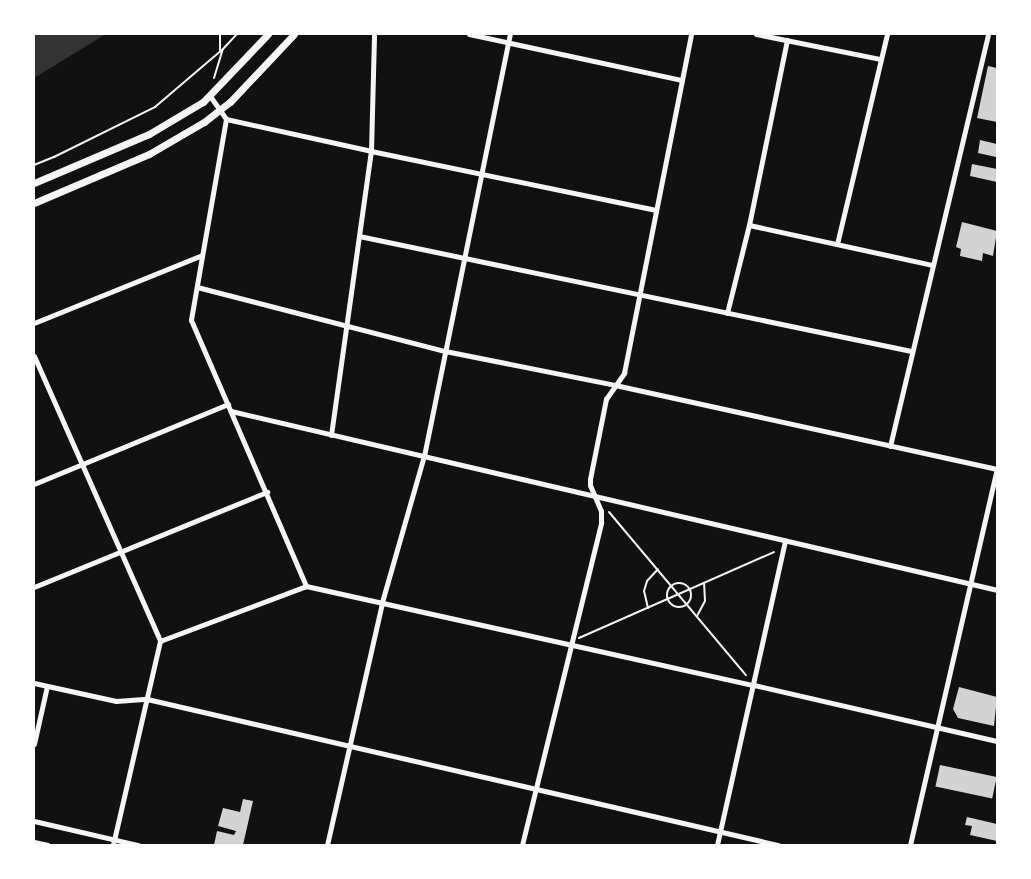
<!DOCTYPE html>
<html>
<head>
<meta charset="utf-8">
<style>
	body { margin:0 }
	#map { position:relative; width:1031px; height:879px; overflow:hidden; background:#111; font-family:Helvetica,sans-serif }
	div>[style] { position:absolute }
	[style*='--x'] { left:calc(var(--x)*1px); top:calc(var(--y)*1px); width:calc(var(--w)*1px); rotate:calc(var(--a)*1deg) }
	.water>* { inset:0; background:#333 }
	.building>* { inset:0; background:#d3d3d3; transform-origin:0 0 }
	.path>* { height:2px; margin:-1px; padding:0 1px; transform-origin:1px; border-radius:1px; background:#f5f5f5 }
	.path>.ring { margin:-1px; padding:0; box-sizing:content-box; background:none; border:2px solid #f5f5f5; border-radius:50% }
	.minor>* { height:5px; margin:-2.5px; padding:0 2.5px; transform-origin:2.5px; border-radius:2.5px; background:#f5f5f5 }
	.secondary>* { height:7px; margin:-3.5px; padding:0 3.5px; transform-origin:3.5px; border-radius:3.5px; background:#f5f5f5 }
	span { translate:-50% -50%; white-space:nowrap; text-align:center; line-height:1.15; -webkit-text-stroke:5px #fff; paint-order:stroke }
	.frame { position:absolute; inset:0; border:35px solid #fff; pointer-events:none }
</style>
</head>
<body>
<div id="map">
	<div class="water">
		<i style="clip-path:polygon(34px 34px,106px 34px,34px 78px)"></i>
	</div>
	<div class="building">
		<i style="clip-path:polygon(988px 66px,997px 68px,997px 122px,977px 118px)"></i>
		<i style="clip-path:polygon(980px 140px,997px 144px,996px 157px,978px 153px)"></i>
		<i style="clip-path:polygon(972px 164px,997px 169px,997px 182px,970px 176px)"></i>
		<i style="clip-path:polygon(962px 222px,997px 231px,993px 256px,983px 253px,982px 261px,960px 256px,961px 249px,956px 247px)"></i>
		<i style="clip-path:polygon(959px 687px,997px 697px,994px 726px,958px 718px,953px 709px)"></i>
		<i style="left:940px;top:765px;width:58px;height:22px;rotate:12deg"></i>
		<i style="clip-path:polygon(243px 799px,253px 801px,243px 845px,214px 845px,217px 831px,234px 835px,236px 831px,218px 826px,223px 808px,240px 812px)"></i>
		<i style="clip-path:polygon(967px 817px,997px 824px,997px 841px,970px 835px,972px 826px,965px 825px)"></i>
	</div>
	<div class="path">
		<i style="--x:220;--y:52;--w:18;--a:-90"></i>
		<i style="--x:214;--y:78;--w:30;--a:-73"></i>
		<i style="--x:34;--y:165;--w:22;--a:-22"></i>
		<i style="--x:54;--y:157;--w:113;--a:-26.3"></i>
		<i style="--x:155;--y:107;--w:89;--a:-40.5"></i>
		<i style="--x:223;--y:49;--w:21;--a:-47"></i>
		<i style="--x:609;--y:512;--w:213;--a:50"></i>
		<i class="ring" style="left:667px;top:583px;width:22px;height:22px"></i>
		<i style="--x:648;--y:608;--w:17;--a:-103"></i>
		<i style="--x:644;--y:591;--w:10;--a:-73"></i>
		<i style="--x:647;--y:581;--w:16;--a:-47"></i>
		<i style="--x:697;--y:616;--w:17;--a:-62"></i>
		<i style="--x:705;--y:601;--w:17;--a:-93"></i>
		<i style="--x:579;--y:638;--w:213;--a:-23.8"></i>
	</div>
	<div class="minor">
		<i style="--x:469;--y:34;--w:218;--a:12.2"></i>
		<i style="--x:756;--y:34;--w:126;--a:11.4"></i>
		<i style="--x:210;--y:96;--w:28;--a:55"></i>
		<i style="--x:226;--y:119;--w:204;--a:99.9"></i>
		<i style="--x:191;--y:320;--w:290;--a:66.6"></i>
		<i style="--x:226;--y:119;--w:148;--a:12.4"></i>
		<i style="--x:371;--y:151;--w:291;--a:11.7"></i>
		<i style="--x:749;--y:225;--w:187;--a:12.3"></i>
		<i style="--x:359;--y:236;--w:564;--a:11.77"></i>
		<i style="--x:837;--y:244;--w:216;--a:-76.6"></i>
		<i style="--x:197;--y:287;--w:256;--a:14.5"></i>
		<i style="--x:445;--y:351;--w:173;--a:11.3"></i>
		<i style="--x:615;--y:385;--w:391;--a:12.4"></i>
		<i style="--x:727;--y:313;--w:91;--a:-76"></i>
		<i style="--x:749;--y:225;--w:189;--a:-78.4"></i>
		<i style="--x:34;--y:323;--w:181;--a:-22"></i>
		<i style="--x:34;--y:356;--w:312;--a:66.1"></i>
		<i style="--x:160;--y:641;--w:209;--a:103"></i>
		<i style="--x:231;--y:411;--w:787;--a:13.15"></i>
		<i style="--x:331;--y:435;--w:287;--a:-82"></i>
		<i style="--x:371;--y:151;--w:117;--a:-88.5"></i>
		<i style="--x:890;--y:446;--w:423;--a:-76.6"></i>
		<i style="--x:34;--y:484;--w:210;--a:-22.4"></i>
		<i style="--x:34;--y:587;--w:252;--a:-22.2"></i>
		<i style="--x:160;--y:641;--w:156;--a:-20.6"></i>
		<i style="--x:306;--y:586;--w:459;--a:12.5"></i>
		<i style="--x:754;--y:685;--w:249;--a:13"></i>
		<i style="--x:34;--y:683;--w:84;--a:12.4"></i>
		<i style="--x:116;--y:701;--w:31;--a:-4"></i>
		<i style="--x:147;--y:699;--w:648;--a:13.03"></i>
		<i style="--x:34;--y:744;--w:59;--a:-77.4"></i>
		<i style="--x:34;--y:821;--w:107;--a:13"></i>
		<i style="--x:34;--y:842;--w:14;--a:12"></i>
		<i style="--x:327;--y:845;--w:249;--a:-77.2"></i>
		<i style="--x:382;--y:602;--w:152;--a:-74"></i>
		<i style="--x:424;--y:456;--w:431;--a:-78.5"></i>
		<i style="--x:522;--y:845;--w:332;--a:-76.2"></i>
		<i style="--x:601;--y:523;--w:12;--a:-90"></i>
		<i style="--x:601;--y:511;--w:28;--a:-113"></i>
		<i style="--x:590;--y:485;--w:6;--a:-90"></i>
		<i style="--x:590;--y:479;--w:82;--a:-78.7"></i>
		<i style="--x:606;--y:399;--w:32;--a:-55"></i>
		<i style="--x:624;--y:373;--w:346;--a:-78.8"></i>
		<i style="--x:717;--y:845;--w:312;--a:-77.4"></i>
		<i style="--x:910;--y:845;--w:386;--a:-77"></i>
	</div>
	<div class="secondary">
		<i style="--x:34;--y:183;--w:125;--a:-23.1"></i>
		<i style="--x:149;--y:134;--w:63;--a:-30.7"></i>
		<i style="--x:203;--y:102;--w:94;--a:-46.3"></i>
		<i style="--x:34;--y:203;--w:125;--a:-23.1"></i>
		<i style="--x:149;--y:154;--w:64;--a:-30.2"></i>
		<i style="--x:204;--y:122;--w:33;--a:-38"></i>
		<i style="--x:230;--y:102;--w:93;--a:-46.7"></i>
	</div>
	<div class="frame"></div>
</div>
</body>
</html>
